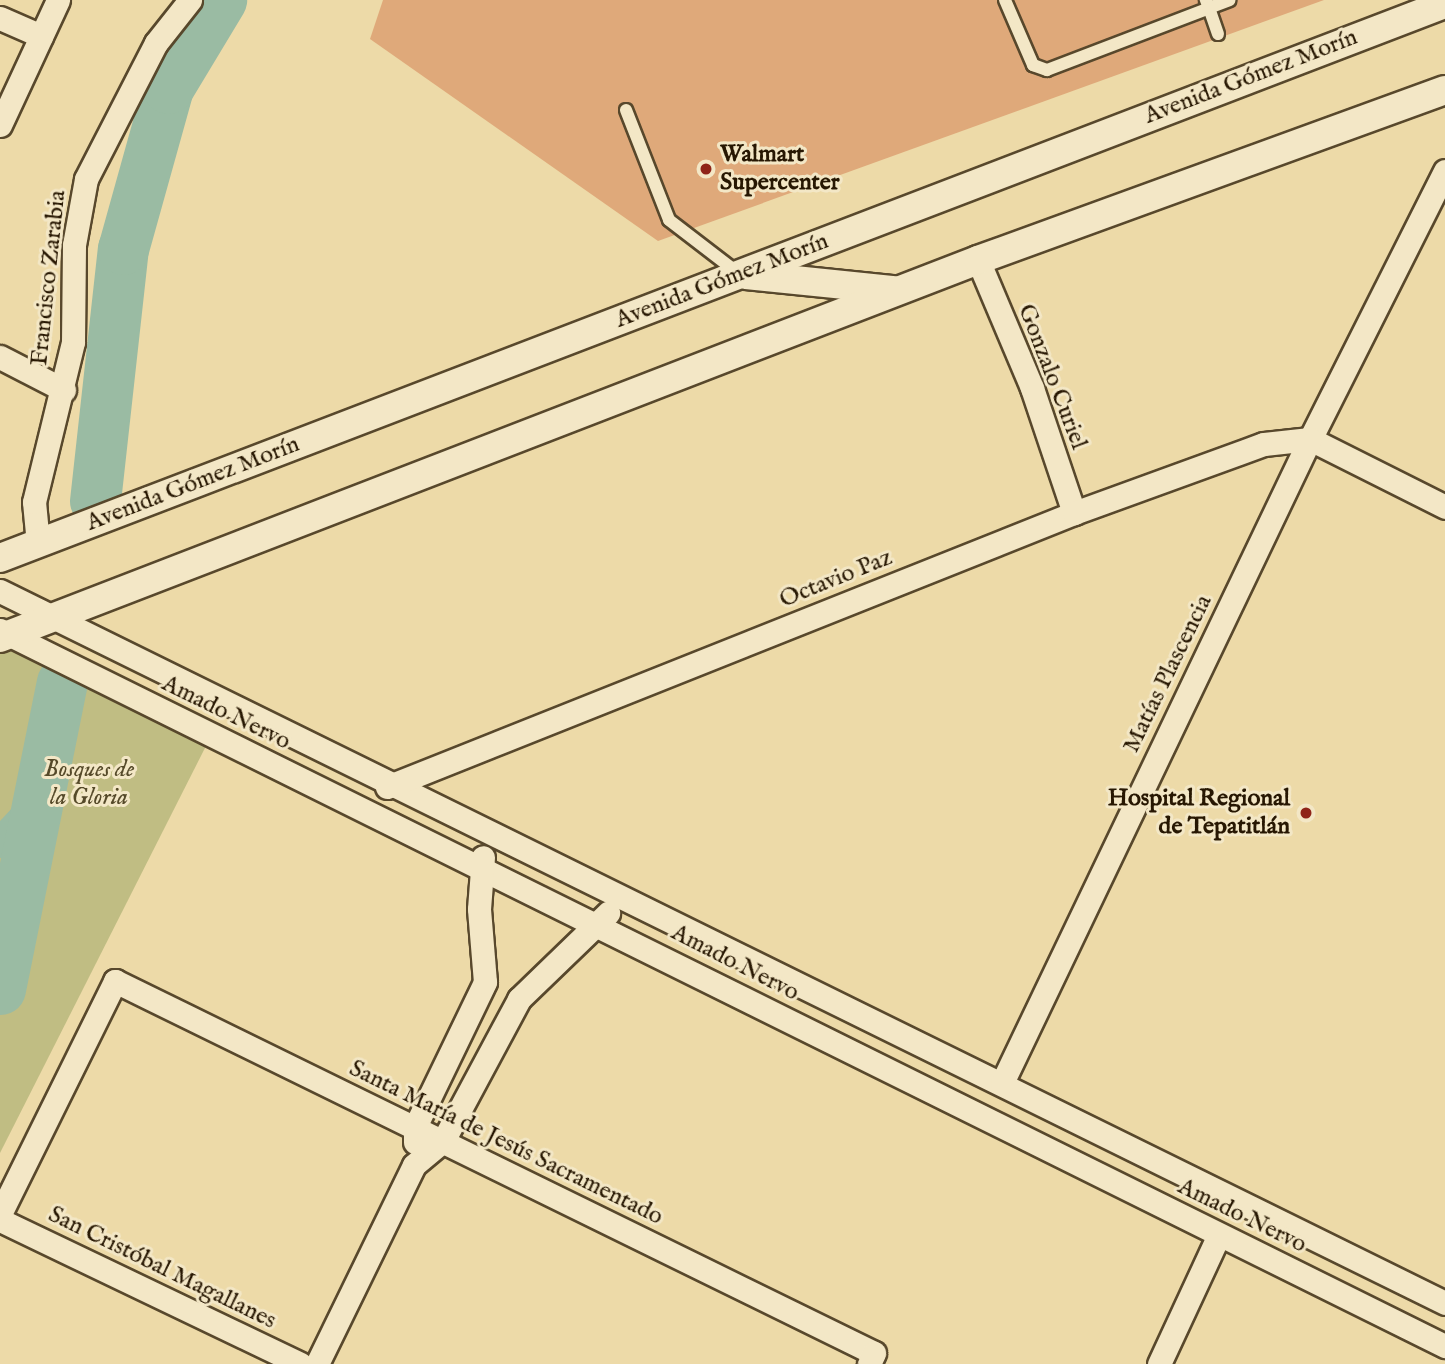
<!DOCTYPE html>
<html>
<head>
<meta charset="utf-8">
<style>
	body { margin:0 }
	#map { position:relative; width:1445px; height:1364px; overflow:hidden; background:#eddaa8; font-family:"IM FELL English",serif }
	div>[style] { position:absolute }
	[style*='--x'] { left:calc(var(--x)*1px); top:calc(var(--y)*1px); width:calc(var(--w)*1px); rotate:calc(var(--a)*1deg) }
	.green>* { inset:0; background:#c0bd83 }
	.canal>* { height:30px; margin:-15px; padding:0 15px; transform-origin:15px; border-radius:15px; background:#9abba3 }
	.river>* { height:51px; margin:-25.5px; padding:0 25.5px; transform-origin:25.5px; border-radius:25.5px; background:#9abba3 }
	.building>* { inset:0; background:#dfa97a }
	.roads { filter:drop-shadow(2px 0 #58482c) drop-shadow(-2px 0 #58482c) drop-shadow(0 2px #58482c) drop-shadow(0 -2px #58482c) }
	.service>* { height:12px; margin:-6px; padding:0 6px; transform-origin:6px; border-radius:6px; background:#f3e7c6 }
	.minor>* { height:23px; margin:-11.5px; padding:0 11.5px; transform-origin:11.5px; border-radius:11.5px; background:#f3e7c6 }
	.tertiary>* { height:28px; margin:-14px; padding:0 14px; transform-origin:14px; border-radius:14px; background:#f3e7c6 }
	.dots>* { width:19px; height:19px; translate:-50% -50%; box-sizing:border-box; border:4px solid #f3e7c6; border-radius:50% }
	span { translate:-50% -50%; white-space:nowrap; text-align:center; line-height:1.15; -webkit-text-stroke:6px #f3e7c6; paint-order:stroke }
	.street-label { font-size:24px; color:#271702 }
	.poi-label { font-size:24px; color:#271702; font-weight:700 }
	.left { translate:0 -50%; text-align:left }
	.right { translate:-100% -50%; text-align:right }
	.park-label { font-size:24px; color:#554929; font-style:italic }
</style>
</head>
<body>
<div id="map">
	<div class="green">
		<i style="clip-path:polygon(0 650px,31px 655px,207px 744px,0 1153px)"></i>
	</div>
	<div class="canal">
		<i style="--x:0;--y:843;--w:60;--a:-47"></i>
	</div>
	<div class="river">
		<i style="--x:95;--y:501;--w:254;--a:-83.7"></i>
		<i style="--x:123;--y:249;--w:167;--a:-74.4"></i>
		<i style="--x:168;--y:88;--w:103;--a:-58.9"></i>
		<i style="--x:0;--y:989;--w:313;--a:-78.6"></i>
	</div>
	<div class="building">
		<i style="clip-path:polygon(383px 0,1324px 0,658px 241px,370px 39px)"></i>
	</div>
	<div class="roads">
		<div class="service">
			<i style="--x:1005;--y:0;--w:71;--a:66.7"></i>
			<i style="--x:1033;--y:65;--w:15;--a:20"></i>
			<i style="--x:1047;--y:70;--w:173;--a:-20.9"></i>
			<i style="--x:1209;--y:8;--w:9;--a:-111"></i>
			<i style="--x:1218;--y:34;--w:28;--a:-109"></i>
			<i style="--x:1209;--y:8;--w:22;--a:-21"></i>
			<i style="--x:626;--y:110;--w:118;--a:68.6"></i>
			<i style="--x:669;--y:220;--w:87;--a:37.5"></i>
		</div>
		<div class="minor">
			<i style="--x:0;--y:18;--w:45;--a:23.7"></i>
			<i style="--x:0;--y:125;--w:138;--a:-65.1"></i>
			<i style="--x:1445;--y:171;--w:300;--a:116.7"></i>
			<i style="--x:1310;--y:439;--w:151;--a:26.7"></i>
			<i style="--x:978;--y:260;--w:139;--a:67.1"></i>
			<i style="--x:1032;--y:388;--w:132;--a:71.4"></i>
			<i style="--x:0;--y:357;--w:72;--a:27.3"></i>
			<i style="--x:38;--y:544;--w:42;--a:-95.4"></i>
			<i style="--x:34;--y:502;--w:165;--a:-76.3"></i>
			<i style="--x:73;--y:342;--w:97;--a:-89.4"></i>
			<i style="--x:74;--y:245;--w:67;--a:-79.7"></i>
			<i style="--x:86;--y:179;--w:153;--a:-62.8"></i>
			<i style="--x:156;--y:43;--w:55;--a:-51.7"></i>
			<i style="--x:0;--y:591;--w:1611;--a:26.23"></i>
			<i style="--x:0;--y:630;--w:1613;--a:26.36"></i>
			<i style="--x:387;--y:787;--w:740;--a:-21.74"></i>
			<i style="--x:1074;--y:513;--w:202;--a:-20"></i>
			<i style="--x:1264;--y:444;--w:46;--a:-6.2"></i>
			<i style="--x:1002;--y:1083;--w:714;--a:-64.44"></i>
			<i style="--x:415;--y:1142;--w:15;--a:-90"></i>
			<i style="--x:415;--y:1127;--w:161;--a:-64.2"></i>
			<i style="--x:485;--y:982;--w:73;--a:-94.7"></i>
			<i style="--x:479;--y:909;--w:52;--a:-85.6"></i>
			<i style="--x:0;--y:1214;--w:260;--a:-63.7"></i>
			<i style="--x:115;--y:981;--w:845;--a:26.11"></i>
			<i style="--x:874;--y:1353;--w:12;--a:114"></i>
			<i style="--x:0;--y:1220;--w:333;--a:25.6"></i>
			<i style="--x:317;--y:1364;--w:221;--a:-64"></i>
			<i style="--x:414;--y:1165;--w:38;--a:-40"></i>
			<i style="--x:443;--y:1141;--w:161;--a:-61.8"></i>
			<i style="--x:519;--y:999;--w:124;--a:-44"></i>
			<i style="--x:1159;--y:1364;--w:142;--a:-65.1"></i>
		</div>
		<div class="tertiary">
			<i style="--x:746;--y:275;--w:149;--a:5.8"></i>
			<i style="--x:0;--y:558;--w:1548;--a:-20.98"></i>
			<i style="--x:0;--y:638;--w:1049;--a:-21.13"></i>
			<i style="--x:978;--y:260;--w:497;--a:-20"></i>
		</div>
	</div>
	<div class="dots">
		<i style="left:706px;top:169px;background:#8f2418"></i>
		<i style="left:1306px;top:813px;background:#8f2418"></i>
	</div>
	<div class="street-label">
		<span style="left:1251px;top:77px;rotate:-21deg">Avenida Gómez Morín</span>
		<span style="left:49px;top:278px;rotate:-84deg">Francisco Zarabia</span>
		<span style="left:722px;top:281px;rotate:-21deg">Avenida Gómez Morín</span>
		<span style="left:1052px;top:377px;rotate:69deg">Gonzalo Curiel</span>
		<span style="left:193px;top:484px;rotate:-21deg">Avenida Gómez Morín</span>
		<span style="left:836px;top:579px;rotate:-22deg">Octavio Paz</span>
		<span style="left:1168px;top:674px;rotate:-64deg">Matías Plascencia</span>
		<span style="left:226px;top:713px;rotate:26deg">Amado Nervo</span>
		<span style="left:735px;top:963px;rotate:27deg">Amado Nervo</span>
		<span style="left:506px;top:1143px;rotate:26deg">Santa María de Jesús Sacramentado</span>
		<span style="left:1242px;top:1216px;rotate:26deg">Amado Nervo</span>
		<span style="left:162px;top:1268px;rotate:26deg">San Cristóbal Magallanes</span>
	</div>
	<div class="poi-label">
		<span class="left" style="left:720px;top:169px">Walmart<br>Supercenter</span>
		<span class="right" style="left:1290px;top:813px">Hospital Regional<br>de Tepatitlán</span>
	</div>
	<div class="park-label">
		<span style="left:89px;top:784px">Bosques de<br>la Gloria</span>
	</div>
</div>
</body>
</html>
